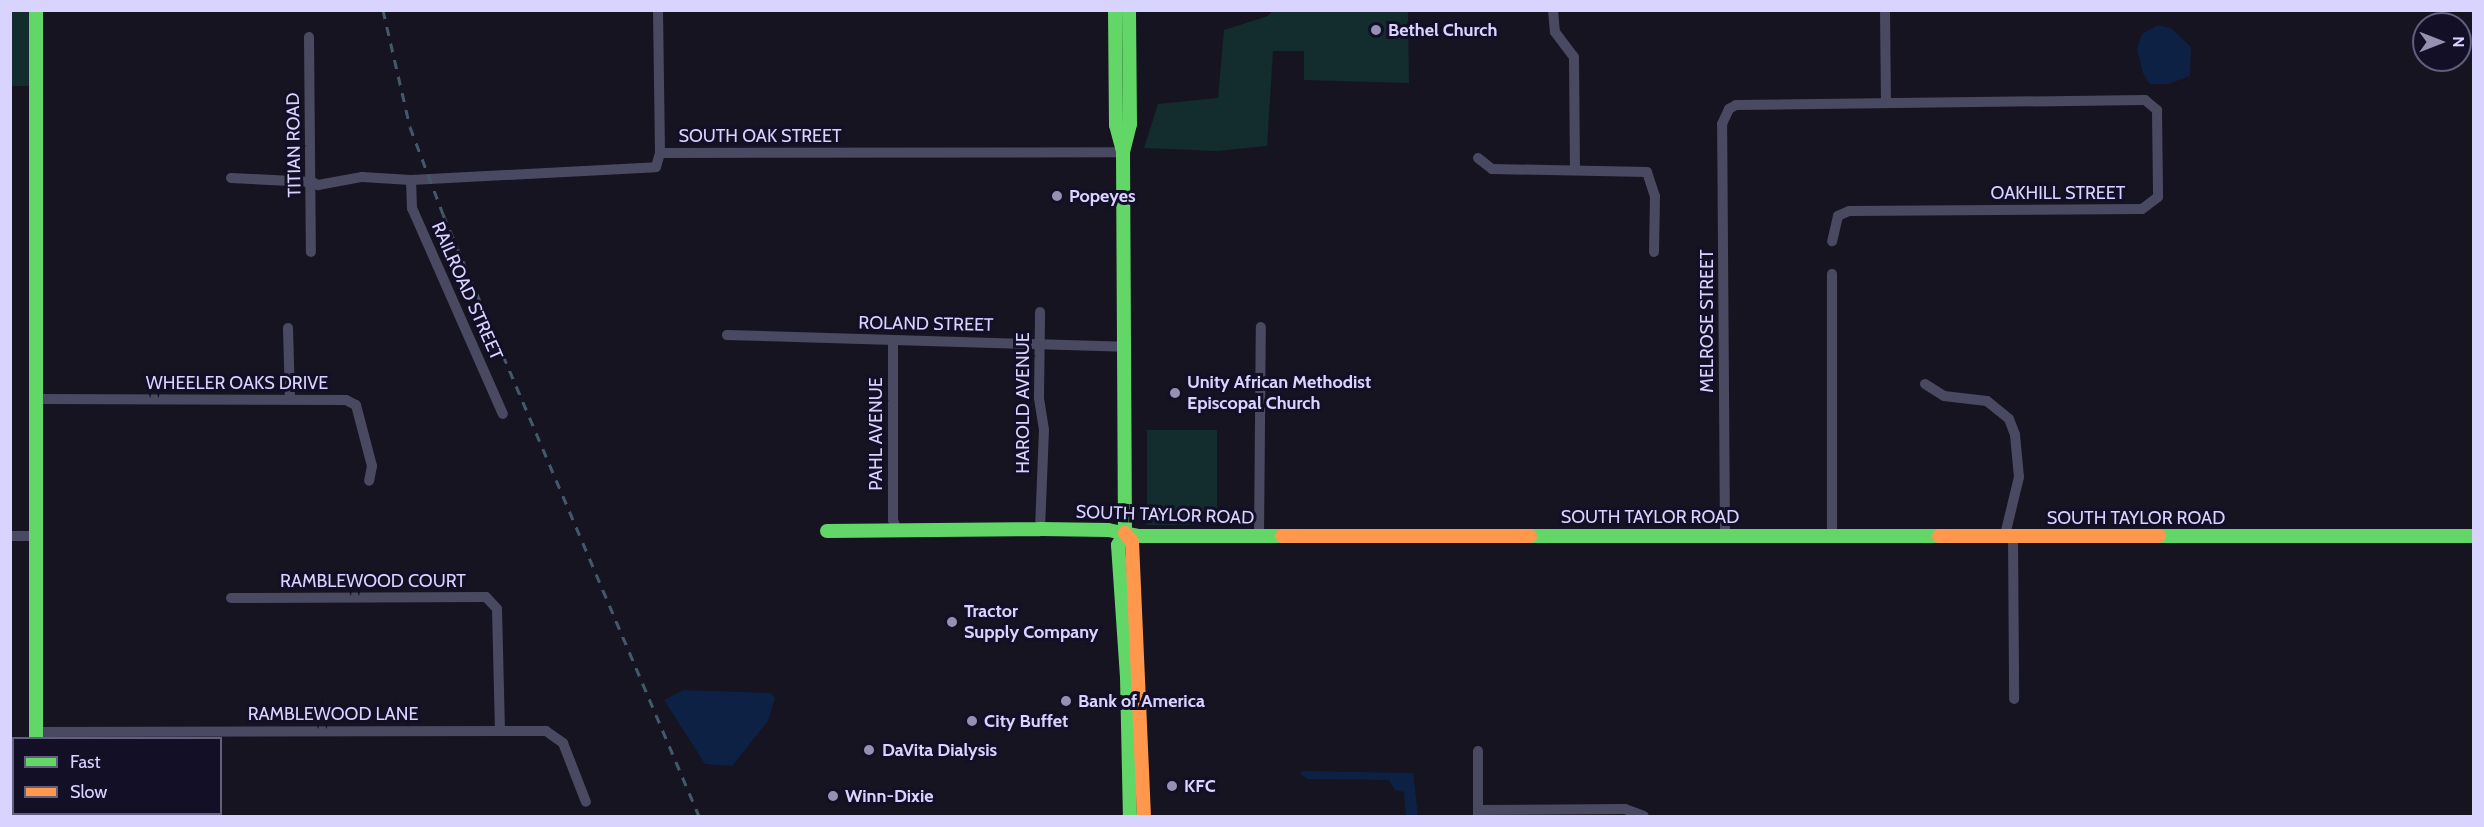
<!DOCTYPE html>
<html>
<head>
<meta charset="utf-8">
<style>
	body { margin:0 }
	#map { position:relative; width:2484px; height:827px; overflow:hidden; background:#161421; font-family:Cabin,sans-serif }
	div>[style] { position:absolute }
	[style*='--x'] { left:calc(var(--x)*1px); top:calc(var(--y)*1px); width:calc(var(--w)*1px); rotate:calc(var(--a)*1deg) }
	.green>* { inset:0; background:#132c2d; transform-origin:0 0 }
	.water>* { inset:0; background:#0d2144 }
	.street>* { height:10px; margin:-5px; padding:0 5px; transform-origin:5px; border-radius:5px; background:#4a4962 }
	.fast>* { height:14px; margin:-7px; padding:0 7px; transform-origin:7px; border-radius:7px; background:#63d668 }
	.slow>* { height:14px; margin:-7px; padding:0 7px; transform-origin:7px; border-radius:7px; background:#ff974d }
	.rail>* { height:3px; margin-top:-1.5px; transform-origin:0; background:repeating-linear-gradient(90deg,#43596b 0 9px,transparent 0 17px) }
	.dots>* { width:16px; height:16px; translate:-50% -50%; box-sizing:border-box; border:3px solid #130f26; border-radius:50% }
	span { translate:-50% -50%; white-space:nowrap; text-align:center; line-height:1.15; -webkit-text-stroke:6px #130f26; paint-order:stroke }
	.poi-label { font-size:18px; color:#d9d4ff; font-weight:700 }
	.left { translate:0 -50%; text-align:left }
	.street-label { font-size:18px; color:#d9d4ff }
	.frame { position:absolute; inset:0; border:12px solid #d9d4ff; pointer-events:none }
	.legend { position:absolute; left:12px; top:737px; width:210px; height:78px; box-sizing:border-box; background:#130f26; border:2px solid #625e7d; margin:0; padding:8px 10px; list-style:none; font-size:18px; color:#d9d4ff }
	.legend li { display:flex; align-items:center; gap:12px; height:30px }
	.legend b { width:30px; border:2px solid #625e7d }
	.north { position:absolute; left:2412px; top:12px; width:60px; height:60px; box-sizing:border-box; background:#130f26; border:2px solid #625e7d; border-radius:50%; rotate:90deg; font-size:16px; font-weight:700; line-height:24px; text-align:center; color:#d9d4ff }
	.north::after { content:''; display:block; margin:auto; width:21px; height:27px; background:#9591b1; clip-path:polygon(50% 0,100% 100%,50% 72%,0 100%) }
</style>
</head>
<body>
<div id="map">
	<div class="green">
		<i style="left:10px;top:11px;width:20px;height:75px"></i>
		<i style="clip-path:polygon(1272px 11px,1408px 11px,1409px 83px,1304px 80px,1304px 51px,1273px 51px,1267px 146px,1217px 151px,1144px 148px,1158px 104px,1218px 98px,1224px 30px,1268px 16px)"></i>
		<i style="left:1147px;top:430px;width:70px;height:95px"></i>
	</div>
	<div class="water">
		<i style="clip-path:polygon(2158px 25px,2171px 28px,2191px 47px,2190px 76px,2168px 84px,2150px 84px,2143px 73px,2137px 49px,2142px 34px)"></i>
		<i style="clip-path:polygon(683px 690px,771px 693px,775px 698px,768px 721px,732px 766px,705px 764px,664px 700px)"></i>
		<i style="clip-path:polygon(1302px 771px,1413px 773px,1418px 816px,1406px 816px,1404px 792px,1395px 790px,1389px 780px,1308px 779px,1300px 774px)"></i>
	</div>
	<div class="street">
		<i style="--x:1553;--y:10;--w:22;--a:85"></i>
		<i style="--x:1555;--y:32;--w:31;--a:53"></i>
		<i style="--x:1574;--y:57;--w:111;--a:89.5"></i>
		<i style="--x:1885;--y:10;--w:93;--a:89.4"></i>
		<i style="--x:309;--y:37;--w:215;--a:89.5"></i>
		<i style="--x:660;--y:153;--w:463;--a:-0.1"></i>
		<i style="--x:1478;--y:158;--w:18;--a:38"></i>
		<i style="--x:1492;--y:169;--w:155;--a:1.1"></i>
		<i style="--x:1647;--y:172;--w:25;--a:72"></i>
		<i style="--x:1655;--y:196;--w:56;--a:91"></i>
		<i style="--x:231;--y:178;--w:81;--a:2.8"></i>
		<i style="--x:312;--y:182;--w:7;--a:27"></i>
		<i style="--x:318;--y:185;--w:45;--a:-10.3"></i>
		<i style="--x:362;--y:177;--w:49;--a:3.5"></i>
		<i style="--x:411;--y:180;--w:245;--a:-3"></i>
		<i style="--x:656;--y:167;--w:15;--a:-74"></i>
		<i style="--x:660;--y:153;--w:143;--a:-90.8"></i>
		<i style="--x:411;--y:180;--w:28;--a:88"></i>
		<i style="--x:412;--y:208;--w:225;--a:66.2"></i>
		<i style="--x:1832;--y:274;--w:262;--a:90"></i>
		<i style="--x:288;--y:328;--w:71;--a:88.4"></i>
		<i style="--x:727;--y:335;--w:397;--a:1.7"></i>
		<i style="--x:893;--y:340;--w:180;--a:90"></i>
		<i style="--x:893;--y:520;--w:9;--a:69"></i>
		<i style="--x:1925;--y:384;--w:22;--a:32"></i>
		<i style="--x:1944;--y:396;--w:43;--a:6.6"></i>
		<i style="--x:1987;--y:401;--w:28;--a:39"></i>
		<i style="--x:2009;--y:419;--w:17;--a:69"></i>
		<i style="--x:2015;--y:435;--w:42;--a:84.6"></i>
		<i style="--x:2019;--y:477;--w:60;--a:103.6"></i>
		<i style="--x:39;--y:399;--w:307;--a:0.2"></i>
		<i style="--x:346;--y:400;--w:11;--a:27"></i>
		<i style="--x:356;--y:405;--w:63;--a:75.3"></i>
		<i style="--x:372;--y:466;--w:15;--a:101"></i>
		<i style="--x:1040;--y:529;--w:99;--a:-87.7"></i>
		<i style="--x:1044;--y:430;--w:32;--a:-99"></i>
		<i style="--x:1039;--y:398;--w:86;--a:-89.3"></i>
		<i style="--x:1725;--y:535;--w:411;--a:-90.4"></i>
		<i style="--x:1722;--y:124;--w:17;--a:-65"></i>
		<i style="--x:1729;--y:109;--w:8;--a:-30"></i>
		<i style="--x:1736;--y:105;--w:409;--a:-0.7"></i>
		<i style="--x:2145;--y:100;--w:16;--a:40"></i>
		<i style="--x:2157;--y:110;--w:87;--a:89.3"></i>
		<i style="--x:2158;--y:197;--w:20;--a:143"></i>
		<i style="--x:2142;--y:209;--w:293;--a:179.6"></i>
		<i style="--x:1849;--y:211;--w:12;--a:156"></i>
		<i style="--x:1838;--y:216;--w:26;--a:103"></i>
		<i style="--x:10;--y:536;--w:28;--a:0"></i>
		<i style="--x:1259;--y:536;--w:209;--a:-89.5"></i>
		<i style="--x:2013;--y:536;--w:163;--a:89.6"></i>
		<i style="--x:231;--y:598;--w:255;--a:-0.2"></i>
		<i style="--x:486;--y:597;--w:16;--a:47"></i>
		<i style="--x:497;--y:609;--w:121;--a:88.6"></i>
		<i style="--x:36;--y:732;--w:510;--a:-0.11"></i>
		<i style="--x:546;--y:731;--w:21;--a:35"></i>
		<i style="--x:563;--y:743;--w:63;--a:68.7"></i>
		<i style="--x:1478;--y:810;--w:147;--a:-0.4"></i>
		<i style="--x:1625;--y:809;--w:20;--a:20"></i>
		<i style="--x:1478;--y:816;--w:65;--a:-90"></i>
	</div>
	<div class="fast">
		<i style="--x:36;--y:10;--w:728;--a:90"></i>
		<i style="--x:1115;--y:10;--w:115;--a:89.5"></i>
		<i style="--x:1116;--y:125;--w:27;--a:75"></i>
		<i style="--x:1129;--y:10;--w:114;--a:89.5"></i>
		<i style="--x:1130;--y:124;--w:29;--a:104"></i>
		<i style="--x:1123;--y:152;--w:381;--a:89.7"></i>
		<i style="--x:1125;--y:533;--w:14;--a:120"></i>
		<i style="--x:1118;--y:545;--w:132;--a:86.1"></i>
		<i style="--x:1127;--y:677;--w:139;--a:88.8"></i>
		<i style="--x:827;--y:531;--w:213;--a:-0.5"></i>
		<i style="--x:1040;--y:529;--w:68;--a:0.8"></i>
		<i style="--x:1108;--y:530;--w:32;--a:11"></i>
		<i style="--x:1139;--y:536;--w:143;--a:0"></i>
		<i style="--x:1530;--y:536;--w:409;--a:0"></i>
		<i style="--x:2159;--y:536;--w:315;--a:0"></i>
		<i style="--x:36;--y:814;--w:2;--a:90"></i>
	</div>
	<div class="slow">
		<i style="--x:1125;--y:533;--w:11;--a:52"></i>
		<i style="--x:1132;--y:542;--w:274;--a:87.5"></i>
		<i style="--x:1282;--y:536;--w:248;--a:0"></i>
		<i style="--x:1939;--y:536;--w:220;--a:0"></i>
	</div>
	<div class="rail">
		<i style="--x:383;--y:10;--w:120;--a:77"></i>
		<i style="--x:410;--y:127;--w:93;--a:69.2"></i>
		<i style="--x:443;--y:214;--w:654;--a:66.96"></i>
	</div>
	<div class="dots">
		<i style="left:1376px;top:30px;background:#9591b1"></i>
		<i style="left:1057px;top:196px;background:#9591b1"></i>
		<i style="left:1175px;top:393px;background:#9591b1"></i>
		<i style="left:952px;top:622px;background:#9591b1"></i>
		<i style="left:1066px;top:701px;background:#9591b1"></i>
		<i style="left:972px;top:721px;background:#9591b1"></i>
		<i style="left:869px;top:750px;background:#9591b1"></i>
		<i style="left:1172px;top:786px;background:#9591b1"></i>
		<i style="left:833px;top:796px;background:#9591b1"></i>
	</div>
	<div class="poi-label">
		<span class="left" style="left:1388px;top:30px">Bethel Church</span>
		<span class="left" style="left:1069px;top:196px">Popeyes</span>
		<span class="left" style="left:1187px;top:393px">Unity African Methodist<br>Episcopal Church</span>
		<span class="left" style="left:964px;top:622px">Tractor<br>Supply Company</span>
		<span class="left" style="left:1078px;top:701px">Bank of America</span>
		<span class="left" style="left:984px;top:721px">City Buffet</span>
		<span class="left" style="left:882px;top:750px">DaVita Dialysis</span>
		<span class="left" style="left:1184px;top:786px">KFC</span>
		<span class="left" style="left:845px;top:796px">Winn-Dixie</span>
	</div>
	<div class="street-label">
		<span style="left:760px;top:136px">SOUTH OAK STREET</span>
		<span style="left:294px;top:145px;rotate:-91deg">TITIAN ROAD</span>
		<span style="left:2058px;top:193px">OAKHILL STREET</span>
		<span style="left:467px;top:291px;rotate:66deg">RAILROAD STREET</span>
		<span style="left:1707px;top:321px;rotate:-90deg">MELROSE STREET</span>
		<span style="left:926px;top:324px;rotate:1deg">ROLAND STREET</span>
		<span style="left:237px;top:383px">WHEELER OAKS DRIVE</span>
		<span style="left:1023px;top:403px;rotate:-90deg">HAROLD AVENUE</span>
		<span style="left:876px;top:434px;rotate:-90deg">PAHL AVENUE</span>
		<span style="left:1165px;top:515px;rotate:2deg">SOUTH TAYLOR ROAD</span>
		<span style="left:1650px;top:517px">SOUTH TAYLOR ROAD</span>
		<span style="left:2136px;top:518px">SOUTH TAYLOR ROAD</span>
		<span style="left:373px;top:581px">RAMBLEWOOD COURT</span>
		<span style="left:333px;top:714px">RAMBLEWOOD LANE</span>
	</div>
	<div class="frame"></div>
	<ul class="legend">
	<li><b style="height:8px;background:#63d668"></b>Fast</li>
	<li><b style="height:8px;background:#ff974d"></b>Slow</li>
	</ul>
	<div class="north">N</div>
</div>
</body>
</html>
